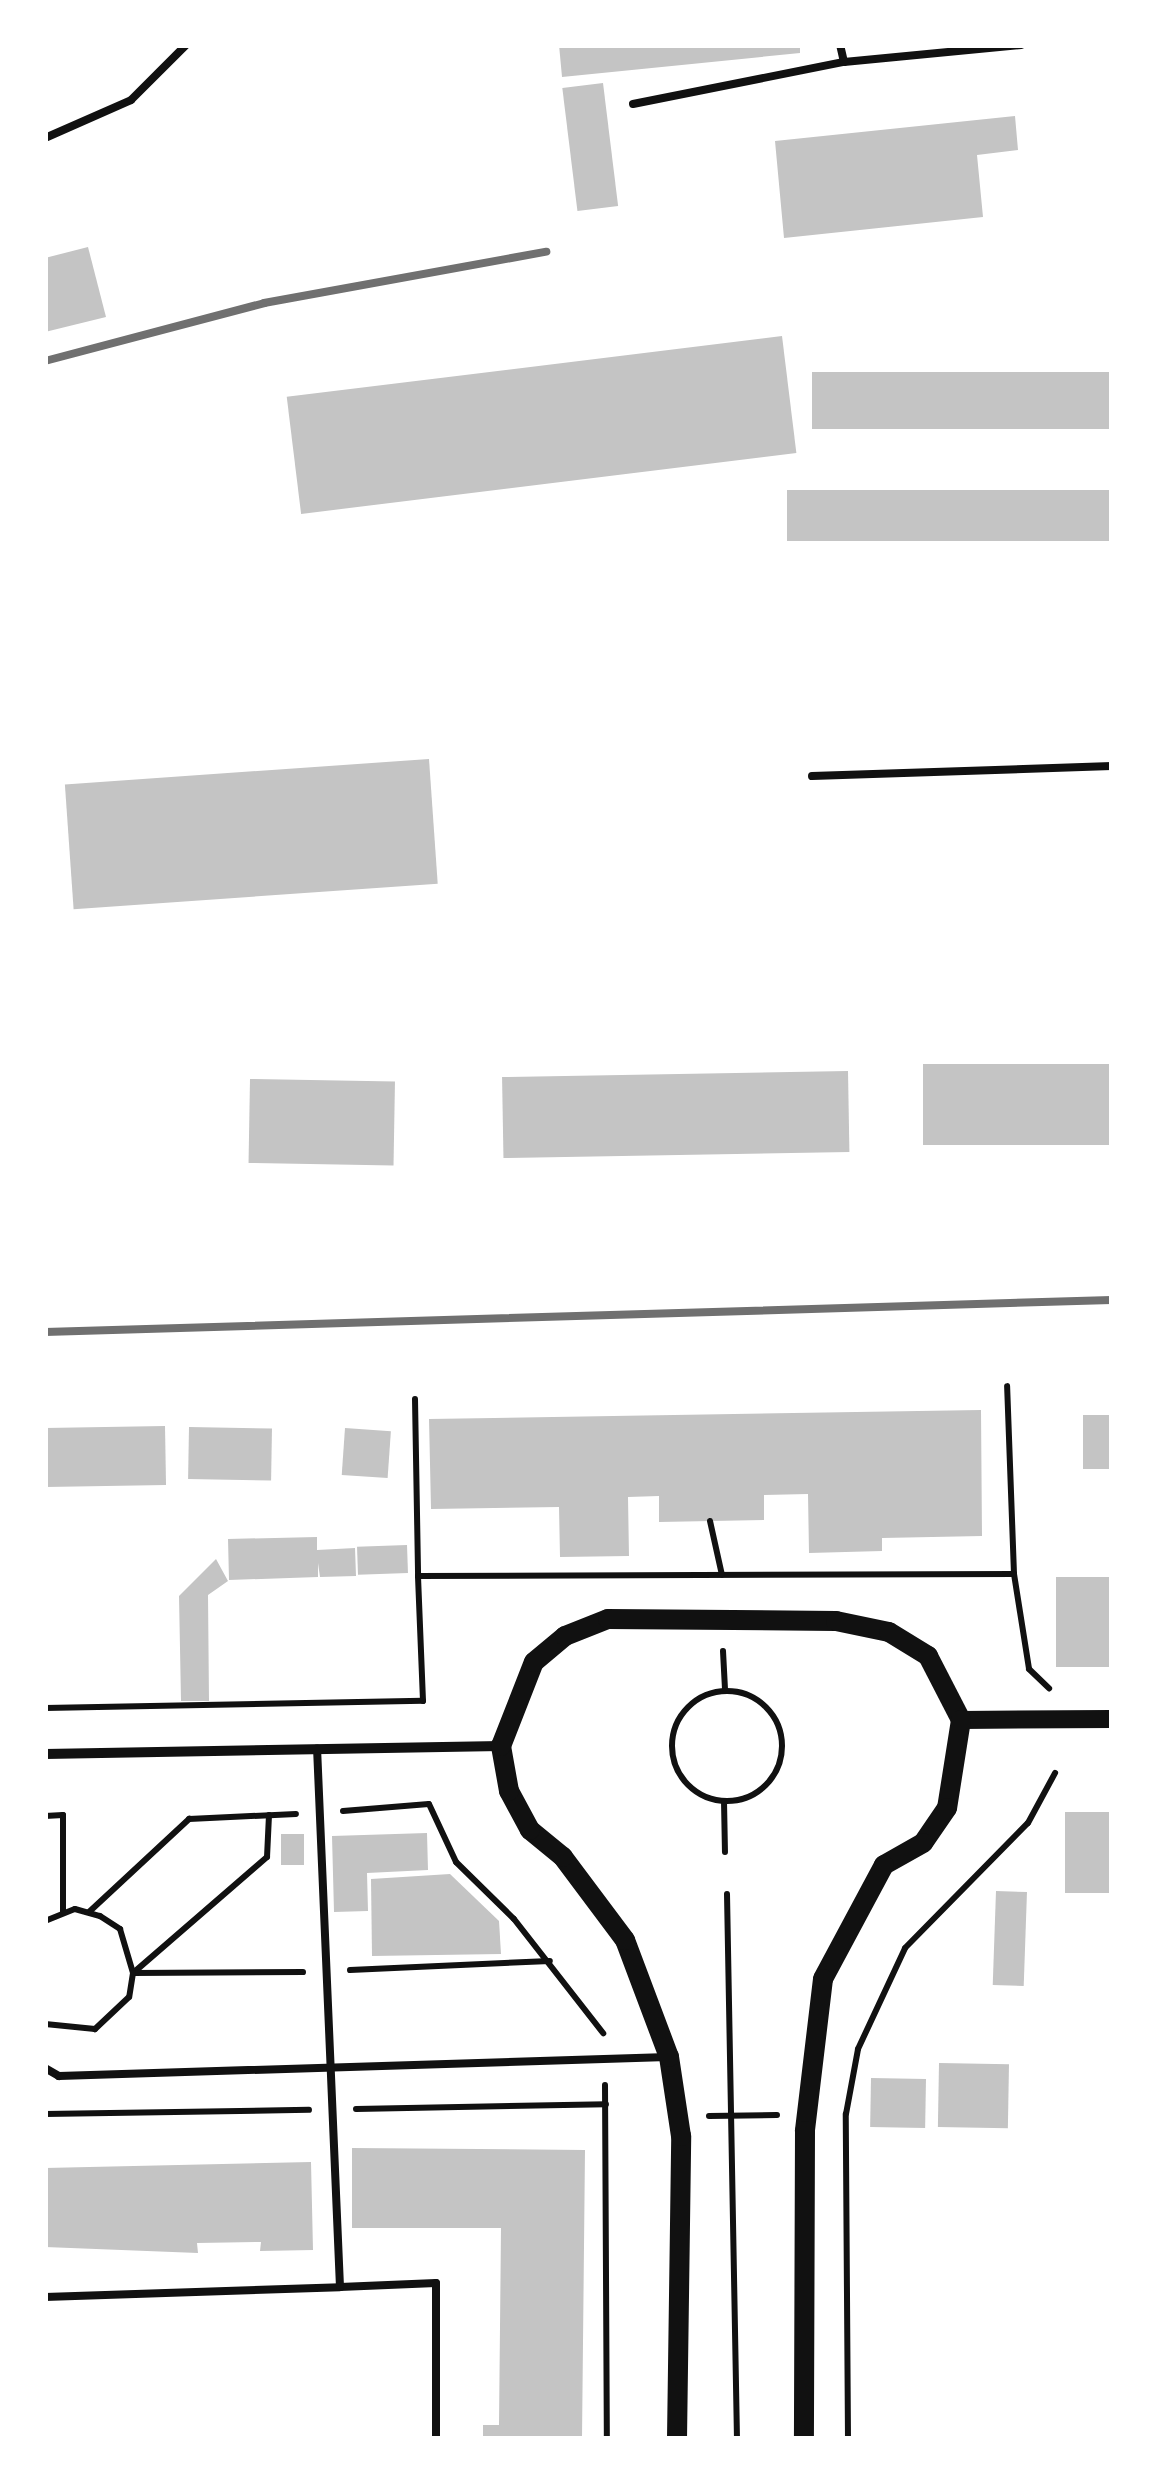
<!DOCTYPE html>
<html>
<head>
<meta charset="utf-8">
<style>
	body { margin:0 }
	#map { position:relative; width:1157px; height:2484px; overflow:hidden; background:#fff; font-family:"DM Sans",sans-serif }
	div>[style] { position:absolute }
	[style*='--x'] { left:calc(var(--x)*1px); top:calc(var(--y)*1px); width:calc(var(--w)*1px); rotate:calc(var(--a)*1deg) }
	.building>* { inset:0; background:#c4c4c4; transform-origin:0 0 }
	.path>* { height:6px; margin:-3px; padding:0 3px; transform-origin:3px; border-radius:3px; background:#111 }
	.path>.ring { margin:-3px; padding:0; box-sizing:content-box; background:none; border:6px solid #111; border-radius:50% }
	.service>* { height:8px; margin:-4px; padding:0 4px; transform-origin:4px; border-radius:4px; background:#111 }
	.minor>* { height:10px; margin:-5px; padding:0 5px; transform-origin:5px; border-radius:5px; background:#111 }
	.tertiary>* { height:18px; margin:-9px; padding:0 9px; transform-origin:9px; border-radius:9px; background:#111 }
	.secondary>* { height:20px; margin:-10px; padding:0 10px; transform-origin:10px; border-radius:10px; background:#111 }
	.rail>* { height:8px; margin:-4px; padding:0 4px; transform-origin:4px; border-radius:4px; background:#707070 }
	span { translate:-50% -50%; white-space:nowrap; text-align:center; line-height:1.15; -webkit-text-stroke:8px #fff; paint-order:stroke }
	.frame { position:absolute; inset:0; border:48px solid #fff; pointer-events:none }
</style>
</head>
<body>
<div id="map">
	<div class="building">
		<i style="clip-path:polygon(559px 45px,800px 45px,800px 53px,562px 77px)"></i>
		<i style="left:603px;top:83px;width:124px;height:41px;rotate:83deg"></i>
		<i style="clip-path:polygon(1015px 116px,1018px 150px,977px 155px,983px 217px,784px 238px,775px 141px)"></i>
		<i style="clip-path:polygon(88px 247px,106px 317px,45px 332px,45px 258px)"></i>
		<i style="left:782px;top:336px;width:118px;height:499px;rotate:83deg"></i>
		<i style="left:1112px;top:372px;width:57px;height:300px;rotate:90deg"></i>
		<i style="left:1112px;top:490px;width:51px;height:325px;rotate:90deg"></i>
		<i style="left:429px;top:759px;width:125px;height:365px;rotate:86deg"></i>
		<i style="left:1112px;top:1064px;width:81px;height:189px;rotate:90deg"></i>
		<i style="left:848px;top:1071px;width:81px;height:346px;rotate:89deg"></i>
		<i style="left:250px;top:1079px;width:145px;height:84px;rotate:1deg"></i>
		<i style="clip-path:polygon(981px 1410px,982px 1536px,882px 1538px,882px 1551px,809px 1553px,808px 1494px,764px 1495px,764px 1520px,659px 1522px,659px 1496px,628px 1497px,629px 1556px,560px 1557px,559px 1507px,431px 1509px,429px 1419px)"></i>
		<i style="left:1083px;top:1415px;width:29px;height:54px"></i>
		<i style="left:165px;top:1426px;width:59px;height:120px;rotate:89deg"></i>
		<i style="left:189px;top:1427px;width:83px;height:52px;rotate:1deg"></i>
		<i style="left:345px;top:1428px;width:46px;height:47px;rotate:4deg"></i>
		<i style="clip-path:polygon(317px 1537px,317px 1550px,355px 1548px,356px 1576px,320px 1577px,318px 1563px,318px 1577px,229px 1580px,228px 1539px)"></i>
		<i style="left:407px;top:1545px;width:28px;height:50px;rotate:88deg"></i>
		<i style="clip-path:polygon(216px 1559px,228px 1581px,208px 1595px,209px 1701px,181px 1701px,179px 1596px)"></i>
		<i style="left:1112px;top:1577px;width:90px;height:56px;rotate:90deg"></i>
		<i style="left:1065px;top:1812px;width:47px;height:81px"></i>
		<i style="clip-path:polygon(427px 1833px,428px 1870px,367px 1873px,368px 1911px,334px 1912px,332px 1836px)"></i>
		<i style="left:281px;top:1834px;width:23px;height:31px"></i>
		<i style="clip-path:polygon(450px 1874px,499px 1921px,501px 1954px,372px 1956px,371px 1879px)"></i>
		<i style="left:996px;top:1891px;width:31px;height:94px;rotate:2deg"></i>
		<i style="left:939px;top:2063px;width:70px;height:64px;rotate:1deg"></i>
		<i style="left:871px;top:2078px;width:55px;height:49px;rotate:1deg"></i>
		<i style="clip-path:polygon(352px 2148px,585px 2150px,582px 2439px,483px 2439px,483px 2425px,499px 2425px,501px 2228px,352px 2228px)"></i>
		<i style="clip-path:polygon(311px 2162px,313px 2250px,260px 2251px,261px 2242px,197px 2243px,198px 2253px,45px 2247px,45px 2168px)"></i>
	</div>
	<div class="path">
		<i style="--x:415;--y:1399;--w:177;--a:89"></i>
		<i style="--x:418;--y:1576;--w:596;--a:-0.19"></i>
		<i style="--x:1014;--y:1574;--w:188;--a:-92.1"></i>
		<i style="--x:710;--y:1521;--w:55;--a:77.5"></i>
		<i style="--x:1014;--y:1574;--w:96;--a:81"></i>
		<i style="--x:1029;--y:1669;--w:28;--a:44"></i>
		<i style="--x:723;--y:1651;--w:38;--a:87"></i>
		<i class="ring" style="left:672px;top:1691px;width:104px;height:104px"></i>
		<i style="--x:45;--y:1708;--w:378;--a:-1.1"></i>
		<i style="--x:423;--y:1701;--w:125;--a:-92.3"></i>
		<i style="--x:724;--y:1801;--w:51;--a:88.9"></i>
		<i style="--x:343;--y:1811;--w:86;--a:-4.7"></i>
		<i style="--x:429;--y:1804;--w:64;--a:65"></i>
		<i style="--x:456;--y:1862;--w:81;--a:44.5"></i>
		<i style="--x:514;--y:1919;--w:145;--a:52"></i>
		<i style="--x:269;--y:1815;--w:42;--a:92.7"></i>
		<i style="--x:267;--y:1857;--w:177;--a:139.1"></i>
		<i style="--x:133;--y:1973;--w:170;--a:-0.3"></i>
		<i style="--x:45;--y:1816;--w:18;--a:-3"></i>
		<i style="--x:63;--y:1815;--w:97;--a:90"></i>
		<i style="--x:727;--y:1894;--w:545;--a:88.95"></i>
		<i style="--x:89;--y:1912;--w:137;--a:-42.9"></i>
		<i style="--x:189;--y:1819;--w:107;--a:-2.7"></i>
		<i style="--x:45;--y:1921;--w:32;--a:-22"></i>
		<i style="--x:75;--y:1909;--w:26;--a:16"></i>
		<i style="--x:100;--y:1916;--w:24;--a:33"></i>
		<i style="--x:120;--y:1929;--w:46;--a:73.5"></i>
		<i style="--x:133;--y:1973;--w:24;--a:99"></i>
		<i style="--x:129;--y:1997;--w:47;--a:136.7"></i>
		<i style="--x:95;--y:2029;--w:50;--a:-174.3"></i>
		<i style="--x:350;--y:1970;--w:200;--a:-2.6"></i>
		<i style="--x:605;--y:2085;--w:354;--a:89.7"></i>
		<i style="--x:356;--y:2109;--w:250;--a:-1.1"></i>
		<i style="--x:45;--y:2114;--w:264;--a:-0.9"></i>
		<i style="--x:709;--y:2116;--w:68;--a:-0.8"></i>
		<i style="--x:848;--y:2439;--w:325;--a:-90.4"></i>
		<i style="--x:846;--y:2114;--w:66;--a:-79.5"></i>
		<i style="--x:858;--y:2049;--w:111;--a:-65"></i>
		<i style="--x:905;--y:1948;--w:175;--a:-45.5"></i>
		<i style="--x:1028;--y:1823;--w:57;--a:-61.6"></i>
	</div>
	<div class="service">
		<i style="--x:844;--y:62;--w:178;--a:-5.5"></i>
		<i style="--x:633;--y:104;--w:215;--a:-11.3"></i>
		<i style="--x:844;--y:62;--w:17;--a:-103"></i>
		<i style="--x:45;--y:138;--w:94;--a:-23.8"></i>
		<i style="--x:131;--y:100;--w:78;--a:-45"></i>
		<i style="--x:812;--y:776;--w:300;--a:-1.9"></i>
		<i style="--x:45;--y:2068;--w:16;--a:30"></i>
		<i style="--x:59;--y:2076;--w:609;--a:-1.79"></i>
		<i style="--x:340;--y:2287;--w:96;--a:-2.4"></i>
		<i style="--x:436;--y:2283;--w:156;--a:90"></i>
		<i style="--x:45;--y:2297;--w:295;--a:-1.9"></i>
		<i style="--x:340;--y:2287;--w:539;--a:-92.44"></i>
	</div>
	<div class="minor">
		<i style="--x:45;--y:1754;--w:456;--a:-1"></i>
	</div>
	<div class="tertiary">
		<i style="--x:961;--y:1720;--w:151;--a:-0.4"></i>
	</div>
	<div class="secondary">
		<i style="--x:677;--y:2439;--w:303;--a:-89.2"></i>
		<i style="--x:681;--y:2136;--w:80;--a:-98.6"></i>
		<i style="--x:669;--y:2057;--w:125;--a:-110.6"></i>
		<i style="--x:625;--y:1940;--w:104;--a:-126.8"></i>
		<i style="--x:563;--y:1857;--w:43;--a:-140.7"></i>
		<i style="--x:530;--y:1830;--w:44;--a:-118.3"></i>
		<i style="--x:509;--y:1791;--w:46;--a:-100.1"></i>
		<i style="--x:501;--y:1746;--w:90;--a:-68.6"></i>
		<i style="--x:534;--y:1662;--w:40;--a:-40"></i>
		<i style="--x:565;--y:1636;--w:46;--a:-21.6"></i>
		<i style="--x:608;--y:1619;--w:228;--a:0.5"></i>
		<i style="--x:836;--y:1621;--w:54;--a:11.7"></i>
		<i style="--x:889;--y:1632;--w:46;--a:31.6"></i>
		<i style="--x:928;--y:1656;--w:72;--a:62.7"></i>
		<i style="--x:961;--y:1720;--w:89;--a:99"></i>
		<i style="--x:947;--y:1808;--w:42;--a:124.4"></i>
		<i style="--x:923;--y:1843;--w:45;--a:150.6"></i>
		<i style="--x:884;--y:1865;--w:129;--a:118.2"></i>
		<i style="--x:823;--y:1979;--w:153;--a:96.8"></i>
		<i style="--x:805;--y:2131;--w:308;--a:90.2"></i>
	</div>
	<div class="rail">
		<i style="--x:45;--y:361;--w:227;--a:-14.8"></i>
		<i style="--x:264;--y:303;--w:287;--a:-10.3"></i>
		<i style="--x:45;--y:1332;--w:1067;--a:-1.72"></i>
	</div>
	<div class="frame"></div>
</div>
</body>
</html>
